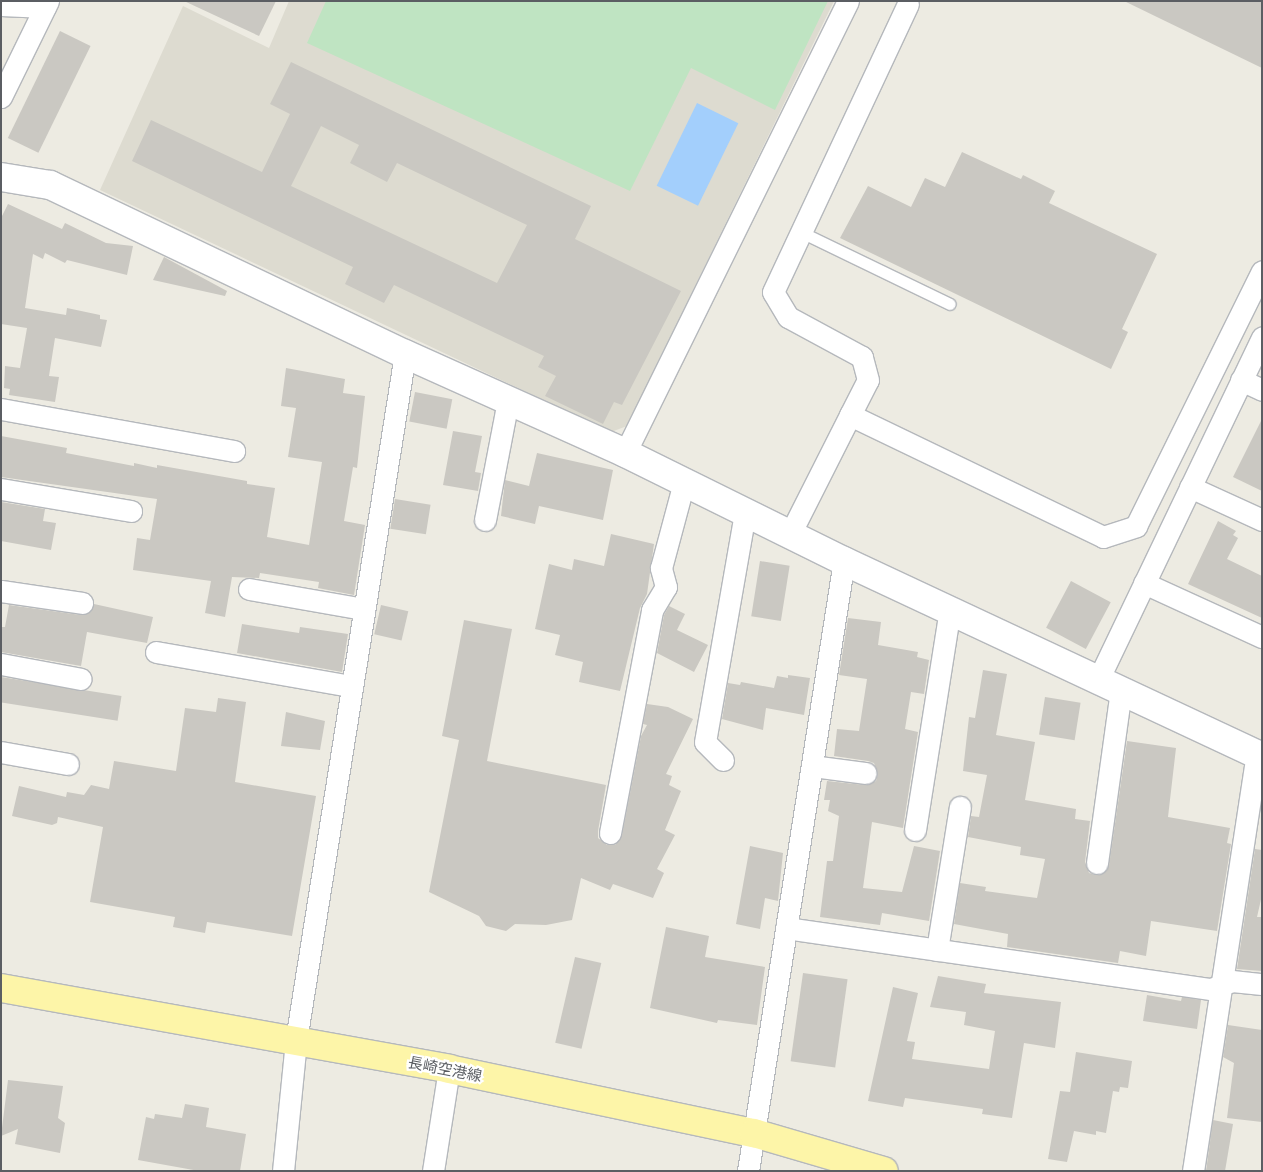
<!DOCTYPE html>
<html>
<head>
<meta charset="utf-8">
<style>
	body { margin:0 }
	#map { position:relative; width:1263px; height:1172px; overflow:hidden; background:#edebe2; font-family:Quicksand,"Noto Sans JP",sans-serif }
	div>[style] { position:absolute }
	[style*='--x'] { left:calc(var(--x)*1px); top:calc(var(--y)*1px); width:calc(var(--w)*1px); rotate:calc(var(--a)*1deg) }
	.education>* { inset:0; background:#dddbd0 }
	.green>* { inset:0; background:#bfe4c2 }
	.water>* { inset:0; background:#a3cffc; transform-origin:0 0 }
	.building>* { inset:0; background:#cac8c2; transform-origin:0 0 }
	.roads { filter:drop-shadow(1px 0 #b5b8bc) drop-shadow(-1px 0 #b5b8bc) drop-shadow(0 1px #b5b8bc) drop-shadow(0 -1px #b5b8bc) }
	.lane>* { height:11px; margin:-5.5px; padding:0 5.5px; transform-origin:5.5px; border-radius:5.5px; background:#fff }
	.street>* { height:21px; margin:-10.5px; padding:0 10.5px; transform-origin:10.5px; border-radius:10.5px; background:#fff }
	.secondary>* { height:28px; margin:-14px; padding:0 14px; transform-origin:14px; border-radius:14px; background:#fff }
	.primary>* { height:28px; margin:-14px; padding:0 14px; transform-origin:14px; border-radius:14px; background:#fdf5a8 }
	span { translate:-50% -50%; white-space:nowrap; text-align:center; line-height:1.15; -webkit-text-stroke:4.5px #fff; paint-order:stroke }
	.street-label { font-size:15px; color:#5b5e63 }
	.frame { position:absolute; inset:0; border:2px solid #5b5e63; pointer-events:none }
</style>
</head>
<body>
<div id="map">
	<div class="education">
		<i style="clip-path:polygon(289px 1px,834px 1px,627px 426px,611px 432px,100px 190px,183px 6px,269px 48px)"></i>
	</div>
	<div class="green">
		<i style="clip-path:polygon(326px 1px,828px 1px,775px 110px,691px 68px,630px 191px,307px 43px)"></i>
	</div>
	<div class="water">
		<i style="left:697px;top:103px;width:46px;height:92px;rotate:26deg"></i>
	</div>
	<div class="building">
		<i style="clip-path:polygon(184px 1px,276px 1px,259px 36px)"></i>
		<i style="clip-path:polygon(1124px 1px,1262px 1px,1262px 68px)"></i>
		<i style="left:60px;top:31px;width:34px;height:119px;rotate:26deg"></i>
		<i style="clip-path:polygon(evenodd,291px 62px,591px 206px,575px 239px,681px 291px,622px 405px,614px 402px,603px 424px,545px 396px,556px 376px,538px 367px,544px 356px,394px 285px,384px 303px,345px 284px,353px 267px,132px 161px,151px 120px,262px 172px,290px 114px,270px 104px,291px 62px,321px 126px,359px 145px,350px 163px,387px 182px,397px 163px,527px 225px,497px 283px,291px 186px,321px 126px)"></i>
		<i style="clip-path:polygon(962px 152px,1021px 179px,1023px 175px,1055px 191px,1049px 203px,1157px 254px,1122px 329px,1128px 332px,1111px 369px,840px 238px,868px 186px,911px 207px,925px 178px,945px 187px)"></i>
		<i style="clip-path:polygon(8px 204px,62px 229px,65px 223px,106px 243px,133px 246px,127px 275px,67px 260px,65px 263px,45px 253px,43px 259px,33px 254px,25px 308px,66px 315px,67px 308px,100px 315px,100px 319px,107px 320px,101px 347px,55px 338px,49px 376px,59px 377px,55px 402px,9px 395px,10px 389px,4px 388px,5px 366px,20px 368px,27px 328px,1px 324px,1px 218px)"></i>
		<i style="clip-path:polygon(164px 257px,227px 291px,225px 296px,153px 280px)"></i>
		<i style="clip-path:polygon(286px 368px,345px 379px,343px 393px,365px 396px,357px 468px,353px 467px,344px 521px,365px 525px,354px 595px,318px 588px,319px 582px,260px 573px,259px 578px,232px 577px,225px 617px,205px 613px,211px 581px,133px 570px,137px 538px,150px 540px,157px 499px,1px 477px,1px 436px,67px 448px,66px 453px,134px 466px,134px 463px,157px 468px,157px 465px,247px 481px,247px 484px,275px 488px,267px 537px,309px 545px,322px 462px,288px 457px,296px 408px,281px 406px)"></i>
		<i style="left:415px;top:392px;width:38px;height:30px;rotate:11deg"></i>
		<i style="clip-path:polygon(1262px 419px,1262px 491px,1233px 477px)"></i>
		<i style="clip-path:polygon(453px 431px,482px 436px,475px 472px,481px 473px,478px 491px,443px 485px)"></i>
		<i style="clip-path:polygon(537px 453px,613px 470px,603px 520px,539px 506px,535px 524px,501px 516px,505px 480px,529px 486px)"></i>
		<i style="left:395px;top:499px;width:36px;height:30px;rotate:9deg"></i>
		<i style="clip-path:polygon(1px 502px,45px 509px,43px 521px,56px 523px,51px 550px,1px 541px)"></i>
		<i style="clip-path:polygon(1218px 521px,1236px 531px,1233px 535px,1238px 538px,1227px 559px,1262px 576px,1262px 618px,1188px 584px)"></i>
		<i style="clip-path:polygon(611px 534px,654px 544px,647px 594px,640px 608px,620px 691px,579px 682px,583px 662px,555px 655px,560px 635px,535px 629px,549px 564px,572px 570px,574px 559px,604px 566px)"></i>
		<i style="left:760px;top:561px;width:30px;height:56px;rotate:9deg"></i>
		<i style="left:1071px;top:581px;width:45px;height:53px;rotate:28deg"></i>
		<i style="clip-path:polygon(94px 604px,153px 617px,147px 643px,87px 632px,81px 666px,1px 652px,1px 627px,5px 627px,9px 605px,81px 615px,91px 611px)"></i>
		<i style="left:381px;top:605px;width:28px;height:30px;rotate:13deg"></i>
		<i style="clip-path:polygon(669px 606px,685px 614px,677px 630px,708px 645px,694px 672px,657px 653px,664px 615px)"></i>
		<i style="clip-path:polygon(848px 618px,881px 622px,878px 645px,918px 652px,917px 657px,929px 660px,924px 694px,911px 692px,905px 729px,918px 732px,903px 828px,872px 822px,863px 888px,902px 892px,914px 846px,940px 851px,929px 921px,882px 913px,880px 925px,820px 917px,827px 861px,833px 861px,839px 816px,828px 811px,830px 800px,824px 800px,827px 781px,865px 785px,876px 781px,878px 774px,874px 763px,868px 761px,834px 756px,837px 729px,859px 731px,867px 679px,839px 675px)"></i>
		<i style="clip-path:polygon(464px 620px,512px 629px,487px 761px,606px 785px,598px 831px,598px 838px,607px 845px,615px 845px,622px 835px,641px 736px,647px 725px,643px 724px,647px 704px,668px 707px,693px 719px,666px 774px,672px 776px,669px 785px,681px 791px,665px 830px,675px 835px,657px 869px,664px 873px,653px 898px,613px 884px,610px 890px,581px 878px,572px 920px,546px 925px,515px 924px,506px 931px,486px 926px,479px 916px,429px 892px,459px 740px,442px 736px)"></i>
		<i style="clip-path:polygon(242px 624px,299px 633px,300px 627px,348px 634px,342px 672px,237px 653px)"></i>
		<i style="clip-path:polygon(983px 670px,1007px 674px,996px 735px,1035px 742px,1025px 800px,1076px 809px,1075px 819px,1090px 821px,1085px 862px,1089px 873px,1095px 875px,1102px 874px,1109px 865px,1127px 741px,1176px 748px,1168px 817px,1230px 828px,1227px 843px,1231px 844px,1217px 931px,1151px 921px,1146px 956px,1120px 951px,1118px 963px,1007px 947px,1008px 934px,954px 924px,960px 883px,986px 887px,985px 891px,1037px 898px,1045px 859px,1020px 855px,1021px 847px,968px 837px,971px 816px,979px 817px,987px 775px,963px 771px,969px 717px,975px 718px)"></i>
		<i style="clip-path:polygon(788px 675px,810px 678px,804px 715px,766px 708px,763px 730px,722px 719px,728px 683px,740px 685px,741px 682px,774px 688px,777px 676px,788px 678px)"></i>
		<i style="left:1px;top:677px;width:122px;height:25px;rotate:9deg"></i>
		<i style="left:1045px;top:697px;width:36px;height:38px;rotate:9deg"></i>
		<i style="clip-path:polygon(218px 698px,246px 702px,235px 782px,316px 796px,292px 936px,207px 922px,205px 933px,173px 927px,175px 917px,90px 902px,103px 827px,58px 817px,57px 823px,52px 825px,12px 816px,19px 786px,66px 797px,67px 792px,84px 795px,91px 785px,109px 789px,114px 761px,176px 771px,185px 708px,216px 712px)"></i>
		<i style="clip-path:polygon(286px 712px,325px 721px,320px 750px,281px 746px)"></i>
		<i style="clip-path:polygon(750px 846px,783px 853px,778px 901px,765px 898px,760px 929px,736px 924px)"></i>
		<i style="clip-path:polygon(1255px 849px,1262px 850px,1262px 895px,1257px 917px,1262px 917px,1262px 971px,1237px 969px)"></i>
		<i style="clip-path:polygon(666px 927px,709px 936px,705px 957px,765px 967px,757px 1025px,718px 1020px,717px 1023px,650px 1008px)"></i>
		<i style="left:575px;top:957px;width:27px;height:88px;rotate:13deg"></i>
		<i style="left:803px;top:973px;width:45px;height:89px;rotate:8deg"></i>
		<i style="clip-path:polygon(938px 976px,986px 984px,984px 993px,1061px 1002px,1055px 1048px,1024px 1043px,1012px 1118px,982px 1114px,983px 1109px,905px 1098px,903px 1107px,868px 1101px,893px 987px,918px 993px,907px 1041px,915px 1042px,912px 1059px,989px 1069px,995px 1031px,964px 1025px,966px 1012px,930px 1007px)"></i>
		<i style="clip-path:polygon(1147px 995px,1181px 1001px,1182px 997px,1201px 1000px,1197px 1029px,1143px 1021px)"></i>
		<i style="clip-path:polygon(1228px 1025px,1262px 1030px,1262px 1122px,1227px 1118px,1234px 1063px,1223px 1057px)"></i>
		<i style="clip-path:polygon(1076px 1052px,1132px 1061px,1128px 1088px,1120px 1087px,1119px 1092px,1113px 1091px,1106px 1133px,1096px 1131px,1096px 1135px,1074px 1131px,1067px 1162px,1048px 1159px,1060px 1091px,1070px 1092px)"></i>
		<i style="clip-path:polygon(8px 1080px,63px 1086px,58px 1118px,65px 1123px,60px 1153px,15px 1144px,18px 1129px,1px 1136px)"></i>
		<i style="clip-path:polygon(185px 1104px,209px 1108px,206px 1127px,246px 1134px,240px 1171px,199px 1171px,138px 1160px,146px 1117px,154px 1119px,155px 1114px,182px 1118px)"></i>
		<i style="clip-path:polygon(1213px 1120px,1233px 1124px,1225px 1171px,1206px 1171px)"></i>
	</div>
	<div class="roads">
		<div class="lane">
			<i style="--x:801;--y:232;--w:165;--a:25.8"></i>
		</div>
		<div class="street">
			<i style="--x:1;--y:5;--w:44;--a:2.6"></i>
			<i style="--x:1;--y:97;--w:107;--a:-63.9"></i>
			<i style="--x:1241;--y:380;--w:23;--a:25"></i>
			<i style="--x:1;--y:409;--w:237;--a:10.2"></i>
			<i style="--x:850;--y:415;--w:39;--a:-63"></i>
			<i style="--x:868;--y:380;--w:24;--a:-105"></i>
			<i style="--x:862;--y:357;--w:84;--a:-151.6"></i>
			<i style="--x:788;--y:317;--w:29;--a:-121"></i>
			<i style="--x:773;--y:292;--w:318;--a:-64.9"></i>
			<i style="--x:625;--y:453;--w:504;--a:-63.74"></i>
			<i style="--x:1190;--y:487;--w:79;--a:24.6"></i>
			<i style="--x:1;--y:489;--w:132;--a:9.6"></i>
			<i style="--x:485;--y:520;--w:122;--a:-79.1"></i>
			<i style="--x:790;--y:534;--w:133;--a:-63.2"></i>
			<i style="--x:850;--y:415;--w:281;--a:25.7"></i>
			<i style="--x:1103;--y:537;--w:35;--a:-18"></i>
			<i style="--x:1136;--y:526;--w:284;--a:-63.7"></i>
			<i style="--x:1144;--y:583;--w:130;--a:24.6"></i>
			<i style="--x:249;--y:589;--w:117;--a:9.9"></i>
			<i style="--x:1;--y:591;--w:82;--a:8.4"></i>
			<i style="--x:156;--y:652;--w:198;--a:9.9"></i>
			<i style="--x:1;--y:664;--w:81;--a:10.6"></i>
			<i style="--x:1098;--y:680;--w:380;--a:-64.4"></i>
			<i style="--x:1;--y:752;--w:68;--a:10.2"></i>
			<i style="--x:723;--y:760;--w:25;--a:-135"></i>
			<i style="--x:705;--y:742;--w:232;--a:-80.1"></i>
			<i style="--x:812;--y:766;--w:54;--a:7.4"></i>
			<i style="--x:915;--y:830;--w:223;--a:-81"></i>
			<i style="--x:610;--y:833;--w:227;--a:-79.3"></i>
			<i style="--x:652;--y:610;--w:27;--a:-59"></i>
			<i style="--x:666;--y:587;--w:20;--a:-105"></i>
			<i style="--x:661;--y:568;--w:89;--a:-75"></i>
			<i style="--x:1097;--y:863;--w:174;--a:-82.1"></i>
			<i style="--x:786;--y:928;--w:429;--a:8.2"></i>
			<i style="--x:1211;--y:989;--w:22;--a:-21"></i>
			<i style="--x:1232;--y:981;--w:30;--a:6"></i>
			<i style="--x:937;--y:950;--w:145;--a:-80.9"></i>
			<i style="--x:283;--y:1171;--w:132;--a:-84.3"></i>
			<i style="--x:296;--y:1040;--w:695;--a:-80.97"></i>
			<i style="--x:433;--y:1171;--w:103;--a:-81.1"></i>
			<i style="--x:748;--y:1171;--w:618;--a:-81.06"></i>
			<i style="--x:1193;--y:1171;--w:421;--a:-81.3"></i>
		</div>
		<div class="secondary">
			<i style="--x:1;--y:177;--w:50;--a:9.3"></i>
			<i style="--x:50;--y:185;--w:393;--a:25.5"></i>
			<i style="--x:405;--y:354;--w:241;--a:24.2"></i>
			<i style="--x:625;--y:453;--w:244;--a:26.3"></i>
			<i style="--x:844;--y:561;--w:462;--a:25.1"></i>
		</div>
		<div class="primary">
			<i style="--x:1;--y:988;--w:455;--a:10.2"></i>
			<i style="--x:449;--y:1069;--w:312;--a:11.9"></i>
			<i style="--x:754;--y:1133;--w:135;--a:16.3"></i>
		</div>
	</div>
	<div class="street-label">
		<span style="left:445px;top:1069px;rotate:11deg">長崎空港線</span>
	</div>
	<div class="frame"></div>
</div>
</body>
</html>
